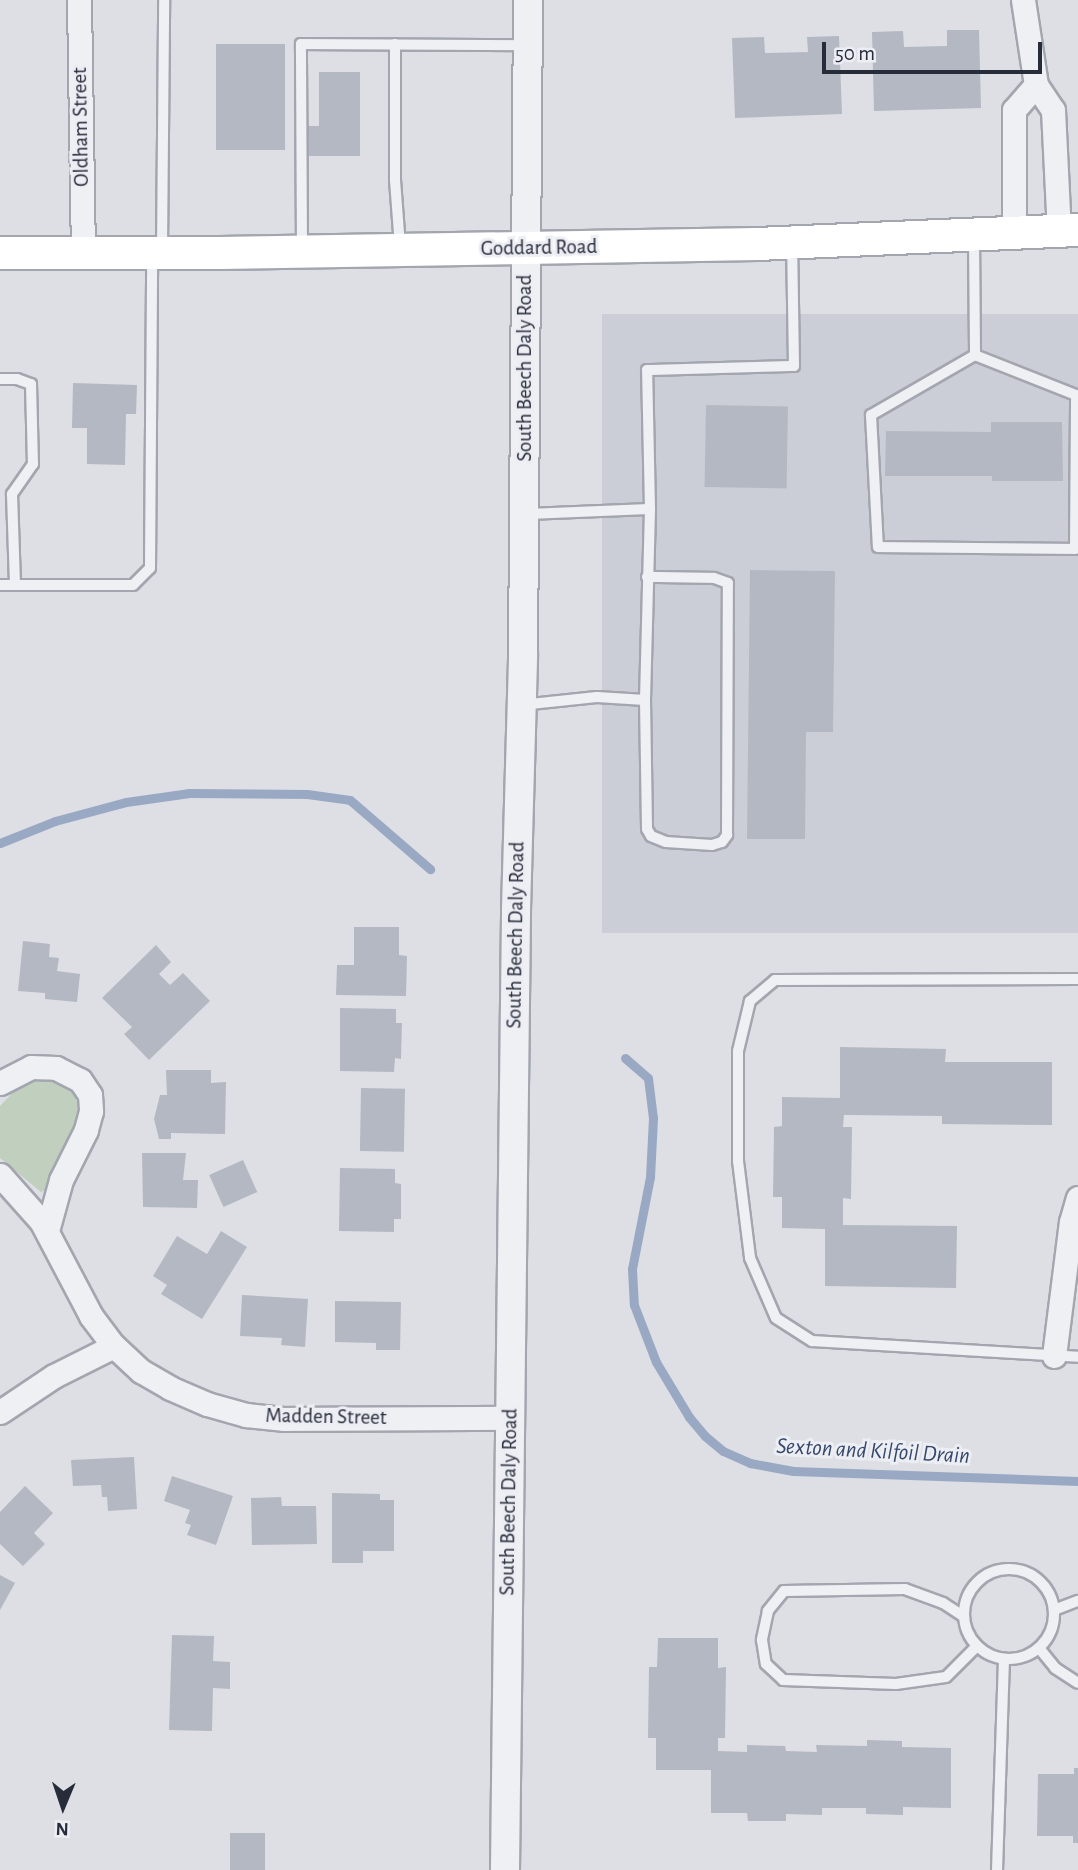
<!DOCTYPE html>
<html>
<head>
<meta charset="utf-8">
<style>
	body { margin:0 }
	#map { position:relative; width:1078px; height:1870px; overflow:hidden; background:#dddfe5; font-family:"Alegreya Sans",sans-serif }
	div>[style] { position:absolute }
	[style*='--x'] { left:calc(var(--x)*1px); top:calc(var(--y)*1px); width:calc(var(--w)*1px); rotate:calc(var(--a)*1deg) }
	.built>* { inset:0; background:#cbced7; transform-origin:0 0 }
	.green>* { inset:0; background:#c1cfbe }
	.stream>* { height:9px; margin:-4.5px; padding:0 4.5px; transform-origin:4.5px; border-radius:4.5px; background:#9aa9c3 }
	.building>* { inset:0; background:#b4b8c2; transform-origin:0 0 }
	.roads { filter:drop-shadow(2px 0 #a3a6af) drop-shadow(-2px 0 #a3a6af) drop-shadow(0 2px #a3a6af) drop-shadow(0 -2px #a3a6af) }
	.service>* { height:10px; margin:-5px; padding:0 5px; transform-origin:5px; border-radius:5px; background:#eff0f4 }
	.service>.ring { margin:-5px; padding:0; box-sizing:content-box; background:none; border:10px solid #eff0f4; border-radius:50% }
	.minor>* { height:23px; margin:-11.5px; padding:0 11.5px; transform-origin:11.5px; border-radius:11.5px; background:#eff0f4 }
	.tertiary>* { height:28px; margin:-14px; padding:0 14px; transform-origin:14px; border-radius:14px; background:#eff0f4 }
	.secondary>* { height:32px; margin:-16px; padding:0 16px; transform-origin:16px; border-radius:16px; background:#fff }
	span { translate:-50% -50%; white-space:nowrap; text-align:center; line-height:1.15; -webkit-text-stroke:6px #eceef3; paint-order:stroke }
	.street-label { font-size:21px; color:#272c3b }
	.water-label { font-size:23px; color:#35476b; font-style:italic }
	.north { position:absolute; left:28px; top:1772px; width:70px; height:70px; -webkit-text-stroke:5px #eceef3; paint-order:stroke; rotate:182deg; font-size:19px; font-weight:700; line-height:28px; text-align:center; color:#272c3b }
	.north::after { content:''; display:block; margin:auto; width:24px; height:32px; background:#272c3b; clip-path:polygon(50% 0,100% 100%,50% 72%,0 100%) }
	.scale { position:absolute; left:822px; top:42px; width:220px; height:32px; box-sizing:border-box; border:4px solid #272c3b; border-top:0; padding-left:9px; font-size:21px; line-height:24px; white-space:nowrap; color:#272c3b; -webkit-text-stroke:5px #eceef3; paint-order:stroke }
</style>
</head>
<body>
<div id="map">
	<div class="built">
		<i style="left:1078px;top:314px;width:619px;height:476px;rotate:90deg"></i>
	</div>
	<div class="green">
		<i style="clip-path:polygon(41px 1077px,61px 1082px,72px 1090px,80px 1109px,75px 1134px,53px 1166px,45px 1190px,41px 1192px,0 1158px,0 1106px,18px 1087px)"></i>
	</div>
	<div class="stream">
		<i style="--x:0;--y:843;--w:59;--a:-21.8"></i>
		<i style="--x:55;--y:821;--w:73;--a:-15"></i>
		<i style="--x:126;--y:802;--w:64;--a:-8.1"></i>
		<i style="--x:189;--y:793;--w:118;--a:0.5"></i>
		<i style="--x:307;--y:794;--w:43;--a:7.9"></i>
		<i style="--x:350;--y:800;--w:106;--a:40.8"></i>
		<i style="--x:625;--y:1058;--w:30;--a:41"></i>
		<i style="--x:648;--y:1078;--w:40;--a:82.9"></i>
		<i style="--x:653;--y:1118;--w:59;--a:92.9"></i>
		<i style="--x:650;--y:1177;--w:94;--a:101.1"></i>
		<i style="--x:632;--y:1269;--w:36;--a:87"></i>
		<i style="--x:634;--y:1305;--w:61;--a:68.9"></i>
		<i style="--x:656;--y:1362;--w:64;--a:59"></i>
		<i style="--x:689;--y:1417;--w:25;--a:50"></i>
		<i style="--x:705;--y:1436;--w:23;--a:40"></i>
		<i style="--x:723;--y:1451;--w:30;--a:24"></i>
		<i style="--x:750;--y:1463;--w:44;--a:10.5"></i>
		<i style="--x:793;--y:1471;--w:285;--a:2"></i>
	</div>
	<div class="building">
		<i style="clip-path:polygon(947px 30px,979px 30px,981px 108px,874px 111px,872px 32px,903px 31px,904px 47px,947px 46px)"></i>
		<i style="clip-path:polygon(839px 36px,842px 114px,735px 118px,732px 38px,764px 37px,765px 53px,808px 52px,807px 37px)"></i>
		<i style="left:216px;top:44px;width:69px;height:106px"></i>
		<i style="clip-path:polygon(319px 72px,360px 72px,360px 156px,306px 156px,306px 126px,319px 126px)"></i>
		<i style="clip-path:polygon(73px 383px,137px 385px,136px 414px,126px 414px,125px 465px,87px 464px,87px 428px,72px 428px)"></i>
		<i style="left:706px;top:405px;width:82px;height:82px;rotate:1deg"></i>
		<i style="clip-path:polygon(991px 422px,1062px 422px,1063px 481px,992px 481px,992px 476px,885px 476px,886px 431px,991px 432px)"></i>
		<i style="clip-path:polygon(750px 570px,835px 571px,833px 732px,806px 732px,805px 839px,747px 839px)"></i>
		<i style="clip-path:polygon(354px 927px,399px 927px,399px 955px,407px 956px,406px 996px,336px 995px,337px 965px,354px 965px)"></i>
		<i style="clip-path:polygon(23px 941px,50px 944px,49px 957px,59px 958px,57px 971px,80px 974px,77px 1002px,45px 999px,45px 993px,18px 991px)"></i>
		<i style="clip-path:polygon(156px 945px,171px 962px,159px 974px,170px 985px,183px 973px,210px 1001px,149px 1060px,124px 1034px,132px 1027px,102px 998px)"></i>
		<i style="clip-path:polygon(340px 1008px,396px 1009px,396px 1023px,402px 1023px,401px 1059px,395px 1058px,394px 1072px,340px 1071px)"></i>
		<i style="clip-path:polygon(840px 1047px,946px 1049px,945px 1062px,1052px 1062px,1052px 1125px,942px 1124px,942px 1116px,844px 1115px,843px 1127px,852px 1127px,851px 1199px,843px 1198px,843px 1225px,957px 1226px,956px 1288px,825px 1286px,825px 1229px,782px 1228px,782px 1197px,773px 1197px,774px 1127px,782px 1126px,782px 1097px,840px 1098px)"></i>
		<i style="clip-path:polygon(166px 1070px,211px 1070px,211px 1083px,226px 1082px,225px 1134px,171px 1133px,171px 1139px,159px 1139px,154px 1119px,160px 1095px,167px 1095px)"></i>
		<i style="left:361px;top:1088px;width:44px;height:63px;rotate:1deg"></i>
		<i style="clip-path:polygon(142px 1153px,186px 1153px,183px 1180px,198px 1180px,197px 1208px,143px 1207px)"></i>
		<i style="left:243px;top:1160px;width:35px;height:37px;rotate:66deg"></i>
		<i style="clip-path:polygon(340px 1168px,395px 1169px,395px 1183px,401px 1184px,401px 1219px,394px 1219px,394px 1232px,339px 1231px)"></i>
		<i style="clip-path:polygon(221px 1231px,247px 1247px,202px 1319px,161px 1294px,167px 1285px,153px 1276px,177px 1236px,207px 1254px)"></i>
		<i style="clip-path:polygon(242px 1295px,308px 1299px,305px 1347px,281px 1345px,282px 1338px,240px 1336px)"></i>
		<i style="clip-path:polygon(335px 1301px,401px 1302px,400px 1350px,376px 1350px,376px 1343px,335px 1342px)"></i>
		<i style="clip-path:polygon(134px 1457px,137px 1509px,108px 1511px,107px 1497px,102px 1497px,101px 1485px,73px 1486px,71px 1460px)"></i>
		<i style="clip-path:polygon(172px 1476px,233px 1496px,216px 1545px,187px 1535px,191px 1525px,185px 1523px,190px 1510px,164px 1501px)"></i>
		<i style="clip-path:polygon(25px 1486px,53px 1513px,34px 1533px,45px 1544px,23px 1566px,0 1544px,0 1512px)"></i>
		<i style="clip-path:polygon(332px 1493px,380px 1494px,380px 1500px,394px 1500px,394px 1551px,363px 1551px,363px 1563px,332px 1563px)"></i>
		<i style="clip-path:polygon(281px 1497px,282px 1506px,316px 1506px,317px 1544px,252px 1545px,251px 1498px)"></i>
		<i style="clip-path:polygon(0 1575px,15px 1583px,0 1610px)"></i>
		<i style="clip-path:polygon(172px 1635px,214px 1636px,213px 1661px,230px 1662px,230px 1689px,213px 1688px,212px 1731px,169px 1730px)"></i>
		<i style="clip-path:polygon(658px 1638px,718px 1638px,718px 1668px,726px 1667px,725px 1738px,718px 1738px,718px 1751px,747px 1752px,747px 1745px,785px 1746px,786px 1751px,817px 1752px,816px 1745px,867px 1746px,867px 1740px,902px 1741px,902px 1747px,951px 1748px,951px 1808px,903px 1807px,903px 1815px,866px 1814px,866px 1808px,822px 1808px,822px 1815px,786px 1814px,786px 1821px,748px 1821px,747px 1813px,711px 1813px,711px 1770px,656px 1770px,656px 1738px,648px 1738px,649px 1667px,657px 1667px)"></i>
		<i style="clip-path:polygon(1074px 1768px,1078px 1768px,1078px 1843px,1073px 1843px,1073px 1836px,1037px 1836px,1038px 1774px,1074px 1774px)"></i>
		<i style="left:230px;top:1833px;width:35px;height:37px"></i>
	</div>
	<div class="roads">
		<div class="service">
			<i style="--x:395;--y:44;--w:136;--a:90"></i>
			<i style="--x:395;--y:180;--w:67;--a:85.7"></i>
			<i style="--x:974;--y:237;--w:118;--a:89.5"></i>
			<i style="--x:975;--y:355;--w:120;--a:150"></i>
			<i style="--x:871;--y:415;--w:132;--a:87"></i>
			<i style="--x:878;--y:547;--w:197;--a:0.6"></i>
			<i style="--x:1075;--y:549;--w:154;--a:-89.6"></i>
			<i style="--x:1076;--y:395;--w:109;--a:-158.4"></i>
			<i style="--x:302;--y:249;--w:205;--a:-90.3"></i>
			<i style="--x:301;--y:44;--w:227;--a:0.3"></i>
			<i style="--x:162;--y:250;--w:250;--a:-89.5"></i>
			<i style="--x:0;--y:379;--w:17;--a:0"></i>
			<i style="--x:17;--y:379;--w:15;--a:20"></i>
			<i style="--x:31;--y:384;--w:80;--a:88.6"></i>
			<i style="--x:33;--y:464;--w:37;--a:125"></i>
			<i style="--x:12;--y:494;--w:91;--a:88.1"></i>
			<i style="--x:527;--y:514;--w:123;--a:-2.3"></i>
			<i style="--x:650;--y:509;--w:139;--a:-91.2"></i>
			<i style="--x:647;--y:370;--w:147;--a:-1.6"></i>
			<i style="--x:794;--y:366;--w:121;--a:-90.9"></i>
			<i style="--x:0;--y:585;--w:133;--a:0"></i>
			<i style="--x:133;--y:585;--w:24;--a:-45"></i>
			<i style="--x:150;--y:568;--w:313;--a:-89.6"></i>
			<i style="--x:645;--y:700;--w:129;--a:89.1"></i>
			<i style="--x:647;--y:829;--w:8;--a:60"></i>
			<i style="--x:651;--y:836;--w:16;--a:22"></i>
			<i style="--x:666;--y:842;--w:46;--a:3.7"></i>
			<i style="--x:712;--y:845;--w:10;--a:-17"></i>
			<i style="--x:722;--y:842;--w:9;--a:-54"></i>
			<i style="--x:727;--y:835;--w:252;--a:-89.8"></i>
			<i style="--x:728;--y:583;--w:15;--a:-160"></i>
			<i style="--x:714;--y:578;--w:67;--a:-179.1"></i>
			<i style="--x:521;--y:705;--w:76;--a:-6"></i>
			<i style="--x:597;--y:697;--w:48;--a:3.6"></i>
			<i style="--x:645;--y:700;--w:191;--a:-88.5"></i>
			<i style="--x:1078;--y:979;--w:303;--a:179.8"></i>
			<i style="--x:775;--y:980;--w:33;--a:140"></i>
			<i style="--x:750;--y:1001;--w:51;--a:103.5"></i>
			<i style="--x:738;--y:1051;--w:110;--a:90"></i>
			<i style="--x:738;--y:1161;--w:98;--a:82.9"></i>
			<i style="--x:750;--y:1258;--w:65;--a:66.6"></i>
			<i style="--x:776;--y:1318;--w:43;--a:32.6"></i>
			<i style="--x:812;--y:1341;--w:266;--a:3.4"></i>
			<i class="ring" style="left:964px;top:1569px;width:80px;height:80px"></i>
			<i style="--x:1054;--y:1610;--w:26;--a:-21"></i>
			<i style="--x:963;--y:1616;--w:24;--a:-147"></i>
			<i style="--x:943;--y:1603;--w:40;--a:-159.8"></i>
			<i style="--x:905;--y:1589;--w:121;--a:179.1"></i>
			<i style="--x:784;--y:1591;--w:26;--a:129"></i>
			<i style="--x:768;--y:1611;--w:30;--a:102"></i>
			<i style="--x:762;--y:1640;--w:24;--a:81"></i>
			<i style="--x:766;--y:1664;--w:23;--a:43"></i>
			<i style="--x:783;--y:1680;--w:113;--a:2"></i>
			<i style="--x:896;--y:1684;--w:50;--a:-8"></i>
			<i style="--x:946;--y:1677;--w:44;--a:-45"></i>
			<i style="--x:1039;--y:1648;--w:26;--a:51"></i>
			<i style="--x:1055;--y:1668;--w:27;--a:33"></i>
			<i style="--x:997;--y:1870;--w:211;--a:-88.1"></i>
		</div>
		<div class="minor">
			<i style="--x:79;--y:0;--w:253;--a:89.1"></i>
			<i style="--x:1023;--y:0;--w:86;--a:81.3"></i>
			<i style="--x:1036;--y:85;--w:30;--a:56"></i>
			<i style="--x:1053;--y:110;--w:121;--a:87.2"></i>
			<i style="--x:1014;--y:233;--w:123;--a:-90"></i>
			<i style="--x:1014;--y:110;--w:33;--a:-49"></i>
			<i style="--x:0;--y:1083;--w:35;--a:-27"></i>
			<i style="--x:31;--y:1067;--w:25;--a:2"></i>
			<i style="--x:56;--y:1068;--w:27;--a:27"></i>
			<i style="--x:80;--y:1080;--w:18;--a:56"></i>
			<i style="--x:90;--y:1095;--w:16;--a:86"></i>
			<i style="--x:91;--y:1111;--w:20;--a:105"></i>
			<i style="--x:86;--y:1130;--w:56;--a:116.6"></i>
			<i style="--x:61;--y:1180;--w:53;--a:105.4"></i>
			<i style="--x:0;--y:1175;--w:62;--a:48.3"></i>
			<i style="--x:41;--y:1221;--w:107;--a:62.2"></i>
			<i style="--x:91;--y:1316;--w:38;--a:53"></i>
			<i style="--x:114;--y:1346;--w:37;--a:43"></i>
			<i style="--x:141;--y:1371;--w:34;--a:30"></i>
			<i style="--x:170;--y:1388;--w:40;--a:23.4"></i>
			<i style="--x:207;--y:1404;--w:41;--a:15.8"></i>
			<i style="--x:246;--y:1415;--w:39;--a:6"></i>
			<i style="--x:285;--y:1419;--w:226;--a:-0.3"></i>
			<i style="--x:1054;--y:1356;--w:135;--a:-82.8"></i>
			<i style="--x:1071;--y:1222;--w:25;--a:-74"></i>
			<i style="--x:0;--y:1412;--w:65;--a:-33.7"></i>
			<i style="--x:54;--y:1376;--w:67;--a:-26.6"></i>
		</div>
		<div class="tertiary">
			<i style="--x:505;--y:1870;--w:960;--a:-89.34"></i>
			<i style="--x:516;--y:910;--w:256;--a:-88.4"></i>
			<i style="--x:523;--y:654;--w:654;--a:-89.56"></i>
		</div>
		<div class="secondary">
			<i style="--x:0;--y:253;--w:220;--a:0"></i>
			<i style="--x:220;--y:253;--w:537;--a:-0.96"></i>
			<i style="--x:757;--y:244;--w:321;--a:-2.5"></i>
		</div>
	</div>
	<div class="street-label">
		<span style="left:81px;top:127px;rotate:-91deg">Oldham Street</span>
		<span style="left:539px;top:248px;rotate:-1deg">Goddard Road</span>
		<span style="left:525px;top:368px;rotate:-90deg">South Beech Daly Road</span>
		<span style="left:516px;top:935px;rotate:-89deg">South Beech Daly Road</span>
		<span style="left:326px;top:1417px;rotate:1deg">Madden Street</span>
		<span style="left:509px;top:1502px;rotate:-89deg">South Beech Daly Road</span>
	</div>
	<div class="water-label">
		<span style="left:873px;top:1452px;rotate:3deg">Sexton and Kilfoil Drain</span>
	</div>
	<div class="north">N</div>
	<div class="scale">50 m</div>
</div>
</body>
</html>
